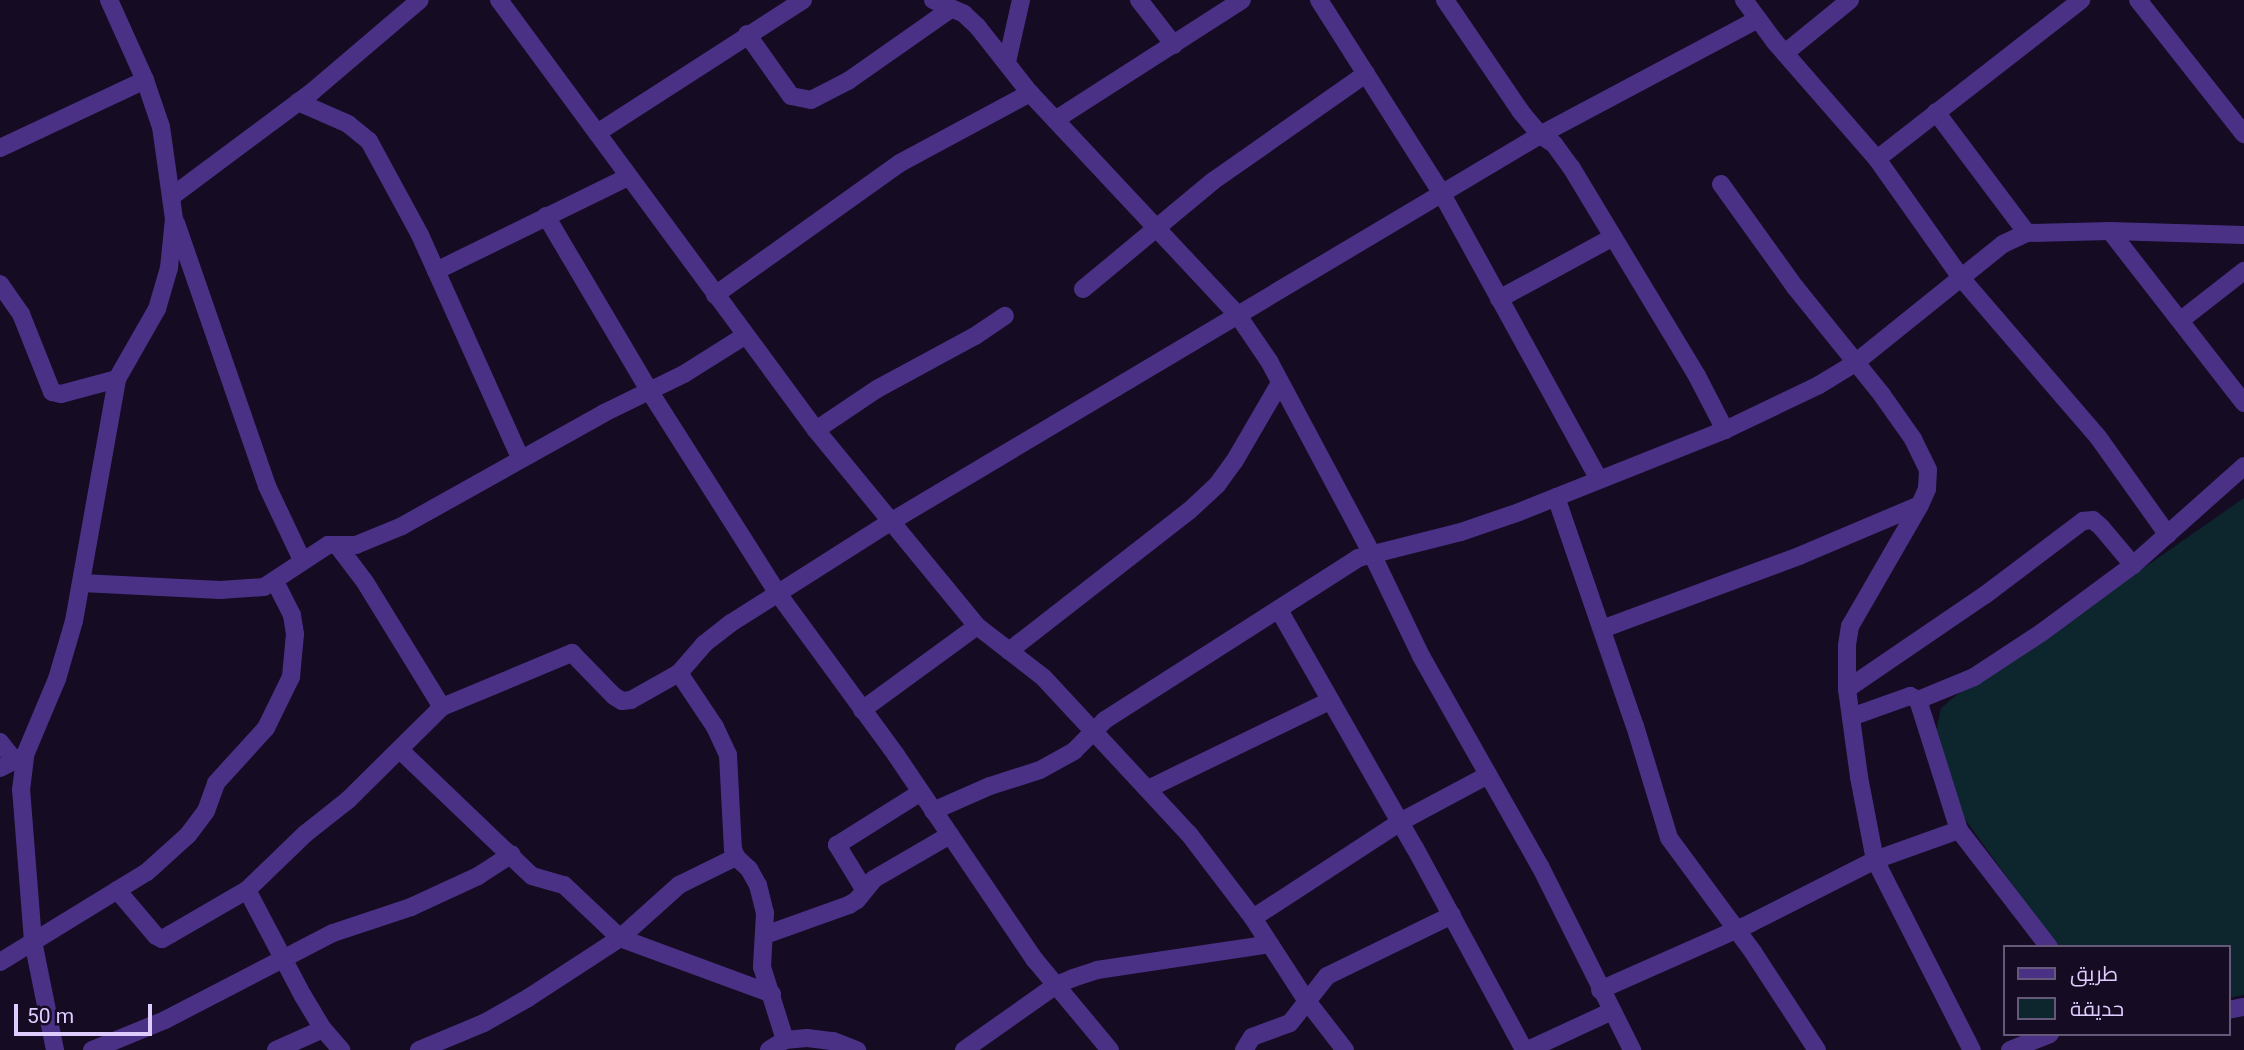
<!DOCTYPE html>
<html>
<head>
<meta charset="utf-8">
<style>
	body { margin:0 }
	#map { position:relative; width:2244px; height:1050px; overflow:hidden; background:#150b22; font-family:Roboto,Cairo,sans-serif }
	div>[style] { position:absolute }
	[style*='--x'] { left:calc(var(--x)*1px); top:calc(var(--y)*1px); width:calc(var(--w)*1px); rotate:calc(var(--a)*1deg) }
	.green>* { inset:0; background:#0d262d }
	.minor>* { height:18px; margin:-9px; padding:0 9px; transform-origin:9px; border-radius:9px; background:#4a3186 }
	span { translate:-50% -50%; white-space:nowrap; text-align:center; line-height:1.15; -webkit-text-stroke:5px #150b22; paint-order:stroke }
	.legend { position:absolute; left:2003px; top:945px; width:228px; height:91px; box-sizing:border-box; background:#150b22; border:2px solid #66587a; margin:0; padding:9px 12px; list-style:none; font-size:21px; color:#dfccff }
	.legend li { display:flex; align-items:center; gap:14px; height:35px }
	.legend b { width:35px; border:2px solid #66587a }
	.scale { position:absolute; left:14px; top:1004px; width:138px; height:32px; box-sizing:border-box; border:4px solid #dfccff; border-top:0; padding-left:9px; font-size:21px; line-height:24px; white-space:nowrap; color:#dfccff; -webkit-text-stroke:5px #150b22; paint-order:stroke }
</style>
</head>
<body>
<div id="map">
	<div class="green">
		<i style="clip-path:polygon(2244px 498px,2244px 995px,2228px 998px,2228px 947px,2058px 947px,1964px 818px,1936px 732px,1941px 708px,1964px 689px,2020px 654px)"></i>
	</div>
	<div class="minor">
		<i style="--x:499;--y:0;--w:534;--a:53.6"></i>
		<i style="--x:816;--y:430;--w:254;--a:50.6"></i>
		<i style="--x:977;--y:626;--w:83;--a:37.7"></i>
		<i style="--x:1043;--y:677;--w:214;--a:47.1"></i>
		<i style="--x:1189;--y:834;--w:106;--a:52.7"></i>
		<i style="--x:1253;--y:918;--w:99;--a:57"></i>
		<i style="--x:1307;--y:1001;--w:62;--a:52.2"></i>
		<i style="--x:933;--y:0;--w:34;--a:24"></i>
		<i style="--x:964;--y:14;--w:18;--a:43"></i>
		<i style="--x:977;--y:26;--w:85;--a:51.7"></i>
		<i style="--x:1030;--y:93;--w:303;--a:46.9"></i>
		<i style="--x:1237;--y:314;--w:57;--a:55.8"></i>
		<i style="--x:1269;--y:361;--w:217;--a:61.9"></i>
		<i style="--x:1371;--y:552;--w:115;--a:64.3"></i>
		<i style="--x:1421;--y:656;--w:241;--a:60.5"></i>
		<i style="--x:1540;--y:866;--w:206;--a:63.4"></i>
		<i style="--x:1139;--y:0;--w:57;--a:52.1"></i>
		<i style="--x:1319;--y:0;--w:230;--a:57.6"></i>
		<i style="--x:1442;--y:194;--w:326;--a:61.2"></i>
		<i style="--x:1445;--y:0;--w:135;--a:55.8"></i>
		<i style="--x:1521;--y:112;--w:30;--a:50"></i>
		<i style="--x:1540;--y:135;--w:17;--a:33"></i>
		<i style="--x:1554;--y:144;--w:29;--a:54"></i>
		<i style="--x:1571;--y:167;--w:244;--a:58.9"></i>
		<i style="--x:1697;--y:376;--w:61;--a:62.6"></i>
		<i style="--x:1744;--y:0;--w:52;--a:53.6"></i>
		<i style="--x:1775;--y:42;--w:155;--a:48.9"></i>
		<i style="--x:1877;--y:159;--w:147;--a:54.7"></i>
		<i style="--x:1962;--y:279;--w:208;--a:49.3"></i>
		<i style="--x:2098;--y:437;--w:120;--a:54.5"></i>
		<i style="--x:2138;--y:0;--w:171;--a:51.7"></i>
		<i style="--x:747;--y:34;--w:76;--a:54.6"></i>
		<i style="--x:791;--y:96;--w:20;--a:11"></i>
		<i style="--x:811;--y:100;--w:42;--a:-27.2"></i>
		<i style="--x:848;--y:81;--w:126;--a:-35"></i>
		<i style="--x:1785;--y:53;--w:84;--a:-39.2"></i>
		<i style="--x:1007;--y:62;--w:64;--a:-77.3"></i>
		<i style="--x:298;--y:102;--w:55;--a:23.7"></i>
		<i style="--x:348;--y:124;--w:27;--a:39"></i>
		<i style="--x:369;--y:141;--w:107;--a:61.5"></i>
		<i style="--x:420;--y:235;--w:244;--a:65.8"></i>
		<i style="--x:1936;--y:112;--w:151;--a:53.1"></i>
		<i style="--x:1055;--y:120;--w:222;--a:-32.7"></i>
		<i style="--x:597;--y:133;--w:245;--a:-32.8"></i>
		<i style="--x:0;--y:148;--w:160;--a:-25.1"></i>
		<i style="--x:1877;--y:159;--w:259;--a:-37.9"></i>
		<i style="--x:1721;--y:184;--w:127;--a:54.3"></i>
		<i style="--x:1795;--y:287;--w:139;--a:51.1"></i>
		<i style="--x:1882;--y:395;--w:54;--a:54.8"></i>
		<i style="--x:1913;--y:439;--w:34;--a:64"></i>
		<i style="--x:1928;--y:470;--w:19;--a:93"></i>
		<i style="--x:1927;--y:489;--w:17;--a:114"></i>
		<i style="--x:1920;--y:505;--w:140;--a:120"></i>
		<i style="--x:1850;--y:626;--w:20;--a:99"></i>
		<i style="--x:1847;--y:646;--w:43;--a:90"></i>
		<i style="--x:1847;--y:689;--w:89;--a:82.2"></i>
		<i style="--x:1859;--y:777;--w:85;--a:79.1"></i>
		<i style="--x:1875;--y:860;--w:213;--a:63"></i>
		<i style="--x:171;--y:197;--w:177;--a:-36.7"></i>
		<i style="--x:313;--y:91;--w:140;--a:-40.4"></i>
		<i style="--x:546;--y:216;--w:204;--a:59.4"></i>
		<i style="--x:650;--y:392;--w:241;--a:57.6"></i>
		<i style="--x:779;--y:595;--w:198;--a:53.8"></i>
		<i style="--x:896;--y:755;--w:248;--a:55.9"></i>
		<i style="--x:1035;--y:960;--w:117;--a:50.2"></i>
		<i style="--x:176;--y:223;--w:278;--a:70.9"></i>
		<i style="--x:267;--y:486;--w:82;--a:64.7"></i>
		<i style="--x:2110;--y:231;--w:218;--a:52.1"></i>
		<i style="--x:436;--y:271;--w:214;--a:-26.1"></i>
		<i style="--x:0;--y:284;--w:37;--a:55"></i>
		<i style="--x:21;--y:314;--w:84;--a:68.3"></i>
		<i style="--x:52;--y:392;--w:9;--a:13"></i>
		<i style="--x:61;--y:394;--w:58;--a:-15"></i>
		<i style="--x:1083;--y:289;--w:169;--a:-39.7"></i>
		<i style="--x:1213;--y:181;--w:187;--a:-35"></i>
		<i style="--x:715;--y:295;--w:227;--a:-35.5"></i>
		<i style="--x:900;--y:163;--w:148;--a:-28.3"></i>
		<i style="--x:1499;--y:299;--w:130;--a:-28.5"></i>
		<i style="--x:2181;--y:320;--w:80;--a:-37.9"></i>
		<i style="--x:816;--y:430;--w:73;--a:-33.9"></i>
		<i style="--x:877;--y:389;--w:111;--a:-28.4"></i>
		<i style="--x:975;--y:336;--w:36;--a:-34"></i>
		<i style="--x:1556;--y:497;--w:242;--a:71"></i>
		<i style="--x:1635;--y:726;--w:117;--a:73.1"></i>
		<i style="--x:1669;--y:838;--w:142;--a:53.6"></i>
		<i style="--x:1753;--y:952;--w:117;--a:56.9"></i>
		<i style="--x:337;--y:545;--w:46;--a:52.9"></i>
		<i style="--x:365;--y:582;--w:147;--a:58.4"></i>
		<i style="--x:82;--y:583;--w:138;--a:2.9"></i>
		<i style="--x:220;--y:590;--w:44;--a:-3.9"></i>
		<i style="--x:264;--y:587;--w:77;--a:-33.3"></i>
		<i style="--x:328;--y:545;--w:28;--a:0"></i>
		<i style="--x:356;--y:545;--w:50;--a:-22.4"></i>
		<i style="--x:402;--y:526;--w:231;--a:-29.2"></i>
		<i style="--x:604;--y:413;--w:89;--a:-26"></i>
		<i style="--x:684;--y:374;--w:73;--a:-32.2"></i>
		<i style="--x:1279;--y:610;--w:274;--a:60.3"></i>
		<i style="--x:1415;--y:848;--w:230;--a:61.6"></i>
		<i style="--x:1602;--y:629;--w:210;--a:-20.3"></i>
		<i style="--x:1799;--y:556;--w:131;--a:-22.9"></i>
		<i style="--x:1009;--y:651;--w:228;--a:-37.9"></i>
		<i style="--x:1189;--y:511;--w:38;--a:-43"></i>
		<i style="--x:1217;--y:485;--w:29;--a:-54"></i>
		<i style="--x:1234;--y:462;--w:91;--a:-59.8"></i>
		<i style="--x:679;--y:673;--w:65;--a:56.3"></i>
		<i style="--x:715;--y:727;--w:31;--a:65"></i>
		<i style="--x:728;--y:755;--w:94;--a:87"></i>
		<i style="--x:733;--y:849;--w:9;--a:69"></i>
		<i style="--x:736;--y:857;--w:18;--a:43"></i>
		<i style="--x:749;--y:869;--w:18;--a:61"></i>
		<i style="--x:758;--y:885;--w:29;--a:76"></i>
		<i style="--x:765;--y:913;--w:54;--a:93.2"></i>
		<i style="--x:762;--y:967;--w:77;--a:72.5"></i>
		<i style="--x:1847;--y:689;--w:167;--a:-34.3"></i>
		<i style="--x:1985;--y:595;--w:123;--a:-37.1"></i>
		<i style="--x:2083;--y:521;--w:10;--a:-6"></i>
		<i style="--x:2093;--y:520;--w:11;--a:41"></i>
		<i style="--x:2101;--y:527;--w:50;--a:49.9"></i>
		<i style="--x:862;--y:710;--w:142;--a:-36.1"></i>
		<i style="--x:1851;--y:717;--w:63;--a:-19.6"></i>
		<i style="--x:1910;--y:696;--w:9;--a:27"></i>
		<i style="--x:0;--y:742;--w:24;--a:52"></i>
		<i style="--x:400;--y:750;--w:182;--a:43.7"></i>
		<i style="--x:532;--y:876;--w:33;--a:16"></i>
		<i style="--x:564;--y:885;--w:77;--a:43.4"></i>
		<i style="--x:620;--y:938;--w:162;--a:20.2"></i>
		<i style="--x:0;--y:768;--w:28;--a:-27"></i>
		<i style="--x:1148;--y:789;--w:203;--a:-25.9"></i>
		<i style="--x:933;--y:811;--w:62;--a:-23.7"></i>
		<i style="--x:990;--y:786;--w:52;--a:-17.7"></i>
		<i style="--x:1040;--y:770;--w:39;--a:-29"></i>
		<i style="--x:1074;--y:751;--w:44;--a:-45"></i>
		<i style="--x:1105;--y:720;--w:300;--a:-32.6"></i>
		<i style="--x:1358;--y:558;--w:106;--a:-14.2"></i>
		<i style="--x:1461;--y:532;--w:61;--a:-19"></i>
		<i style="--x:1519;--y:512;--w:222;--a:-21.7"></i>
		<i style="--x:1725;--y:430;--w:104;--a:-25.6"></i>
		<i style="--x:1819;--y:385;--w:42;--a:-31.4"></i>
		<i style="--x:1855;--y:363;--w:190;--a:-38.8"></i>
		<i style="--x:2003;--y:244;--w:26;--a:-25"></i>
		<i style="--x:2027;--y:233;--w:83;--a:-1.4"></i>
		<i style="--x:2110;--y:231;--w:134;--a:1.7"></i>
		<i style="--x:864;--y:889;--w:52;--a:-121.5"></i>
		<i style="--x:837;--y:845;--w:99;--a:-32.2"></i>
		<i style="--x:117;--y:890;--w:60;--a:49.7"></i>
		<i style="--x:156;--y:936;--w:7;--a:27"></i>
		<i style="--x:162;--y:939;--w:10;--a:-29"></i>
		<i style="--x:171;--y:934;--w:88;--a:-30.1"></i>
		<i style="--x:247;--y:890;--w:81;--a:-44"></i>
		<i style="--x:305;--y:834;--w:55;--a:-38.3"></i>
		<i style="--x:348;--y:800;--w:132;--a:-44.7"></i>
		<i style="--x:442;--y:707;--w:141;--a:-22.6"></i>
		<i style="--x:572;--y:653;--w:60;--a:45.7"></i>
		<i style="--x:614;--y:696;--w:9;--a:32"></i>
		<i style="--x:622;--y:701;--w:9;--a:-6"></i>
		<i style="--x:631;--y:700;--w:55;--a:-29.4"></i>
		<i style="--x:679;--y:673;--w:38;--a:-49"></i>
		<i style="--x:704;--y:644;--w:34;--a:-38"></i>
		<i style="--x:731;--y:623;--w:191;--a:-32.4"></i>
		<i style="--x:892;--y:521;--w:754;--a:-30.78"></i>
		<i style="--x:1540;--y:135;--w:247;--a:-28"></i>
		<i style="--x:247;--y:890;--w:120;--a:62.2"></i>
		<i style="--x:303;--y:996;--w:39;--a:59"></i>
		<i style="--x:323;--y:1029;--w:28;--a:49"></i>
		<i style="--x:1253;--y:918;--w:176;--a:-33.1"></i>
		<i style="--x:1400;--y:822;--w:100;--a:-28.1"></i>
		<i style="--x:765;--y:935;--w:89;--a:-19.7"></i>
		<i style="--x:849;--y:905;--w:9;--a:-32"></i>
		<i style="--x:857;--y:900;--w:27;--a:-51"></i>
		<i style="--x:874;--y:879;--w:88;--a:-30.1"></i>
		<i style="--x:2049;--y:947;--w:148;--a:-127.6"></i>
		<i style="--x:1959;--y:830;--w:136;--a:-107.5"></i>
		<i style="--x:1918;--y:700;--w:61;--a:-22.3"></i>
		<i style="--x:1974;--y:677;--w:80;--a:-33.3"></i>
		<i style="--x:2041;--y:633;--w:114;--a:-36.5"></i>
		<i style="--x:2133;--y:565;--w:149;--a:-41.7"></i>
		<i style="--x:0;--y:962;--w:172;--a:-31.5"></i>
		<i style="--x:147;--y:872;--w:55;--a:-42.1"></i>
		<i style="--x:188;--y:835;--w:30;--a:-53"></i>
		<i style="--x:206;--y:811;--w:30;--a:-70"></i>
		<i style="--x:216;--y:783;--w:74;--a:-47.7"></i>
		<i style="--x:266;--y:728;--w:57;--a:-63.9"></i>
		<i style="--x:291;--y:677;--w:43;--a:-84.7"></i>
		<i style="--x:295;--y:634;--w:19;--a:-99"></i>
		<i style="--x:292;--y:615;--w:38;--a:-117"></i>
		<i style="--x:1600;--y:990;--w:165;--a:-23.9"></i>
		<i style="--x:1751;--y:923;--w:139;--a:-26.9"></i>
		<i style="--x:1875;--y:860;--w:89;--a:-19.7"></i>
		<i style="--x:2228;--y:1010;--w:16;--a:-11"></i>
		<i style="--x:55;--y:1050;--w:111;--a:-101.4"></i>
		<i style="--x:33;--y:941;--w:151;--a:-94.5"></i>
		<i style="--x:21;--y:790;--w:35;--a:-83"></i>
		<i style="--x:25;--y:755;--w:82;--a:-67.2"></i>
		<i style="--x:57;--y:679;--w:60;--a:-73.7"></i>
		<i style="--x:74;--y:621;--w:246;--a:-79.9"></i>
		<i style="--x:117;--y:379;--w:81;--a:-60.3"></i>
		<i style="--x:157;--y:309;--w:43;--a:-73.7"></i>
		<i style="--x:169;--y:268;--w:49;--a:-84.2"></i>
		<i style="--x:174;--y:219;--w:93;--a:-98"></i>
		<i style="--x:161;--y:127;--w:50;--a:-108.8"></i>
		<i style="--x:145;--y:80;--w:88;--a:-114.2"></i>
		<i style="--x:92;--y:1050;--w:79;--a:-22.3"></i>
		<i style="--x:165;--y:1020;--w:189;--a:-27.4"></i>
		<i style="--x:333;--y:933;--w:82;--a:-18.4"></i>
		<i style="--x:411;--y:907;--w:74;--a:-24.8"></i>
		<i style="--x:478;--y:876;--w:40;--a:-32.9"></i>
		<i style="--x:276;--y:1050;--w:51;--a:-24.1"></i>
		<i style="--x:419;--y:1050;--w:70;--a:-22.6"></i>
		<i style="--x:484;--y:1023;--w:51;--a:-29.6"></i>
		<i style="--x:528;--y:998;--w:110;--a:-33.1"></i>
		<i style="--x:620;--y:938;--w:79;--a:-41.9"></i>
		<i style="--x:679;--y:885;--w:64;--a:-26.2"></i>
		<i style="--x:769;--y:1050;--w:19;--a:-32"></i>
		<i style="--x:785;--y:1040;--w:22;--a:-5"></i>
		<i style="--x:807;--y:1038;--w:26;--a:7"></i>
		<i style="--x:833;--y:1041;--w:26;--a:21"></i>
		<i style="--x:964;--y:1050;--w:113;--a:-35.2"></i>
		<i style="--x:1056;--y:985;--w:18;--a:-22"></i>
		<i style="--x:1073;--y:978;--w:25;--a:-18"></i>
		<i style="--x:1097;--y:970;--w:175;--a:-8.5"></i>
		<i style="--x:1244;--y:1050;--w:15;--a:-58"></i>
		<i style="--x:1252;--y:1037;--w:40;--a:-20.2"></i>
		<i style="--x:1290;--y:1023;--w:60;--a:-51.8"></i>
		<i style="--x:1327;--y:976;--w:139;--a:-26"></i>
		<i style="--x:1528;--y:1050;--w:93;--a:-24.9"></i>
		<i style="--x:2010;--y:1050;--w:43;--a:-21.8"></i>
	</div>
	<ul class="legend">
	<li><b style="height:9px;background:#4a3186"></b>طريق</li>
	<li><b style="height:19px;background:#0d262d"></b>حديقة</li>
	</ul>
	<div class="scale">50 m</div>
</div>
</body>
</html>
